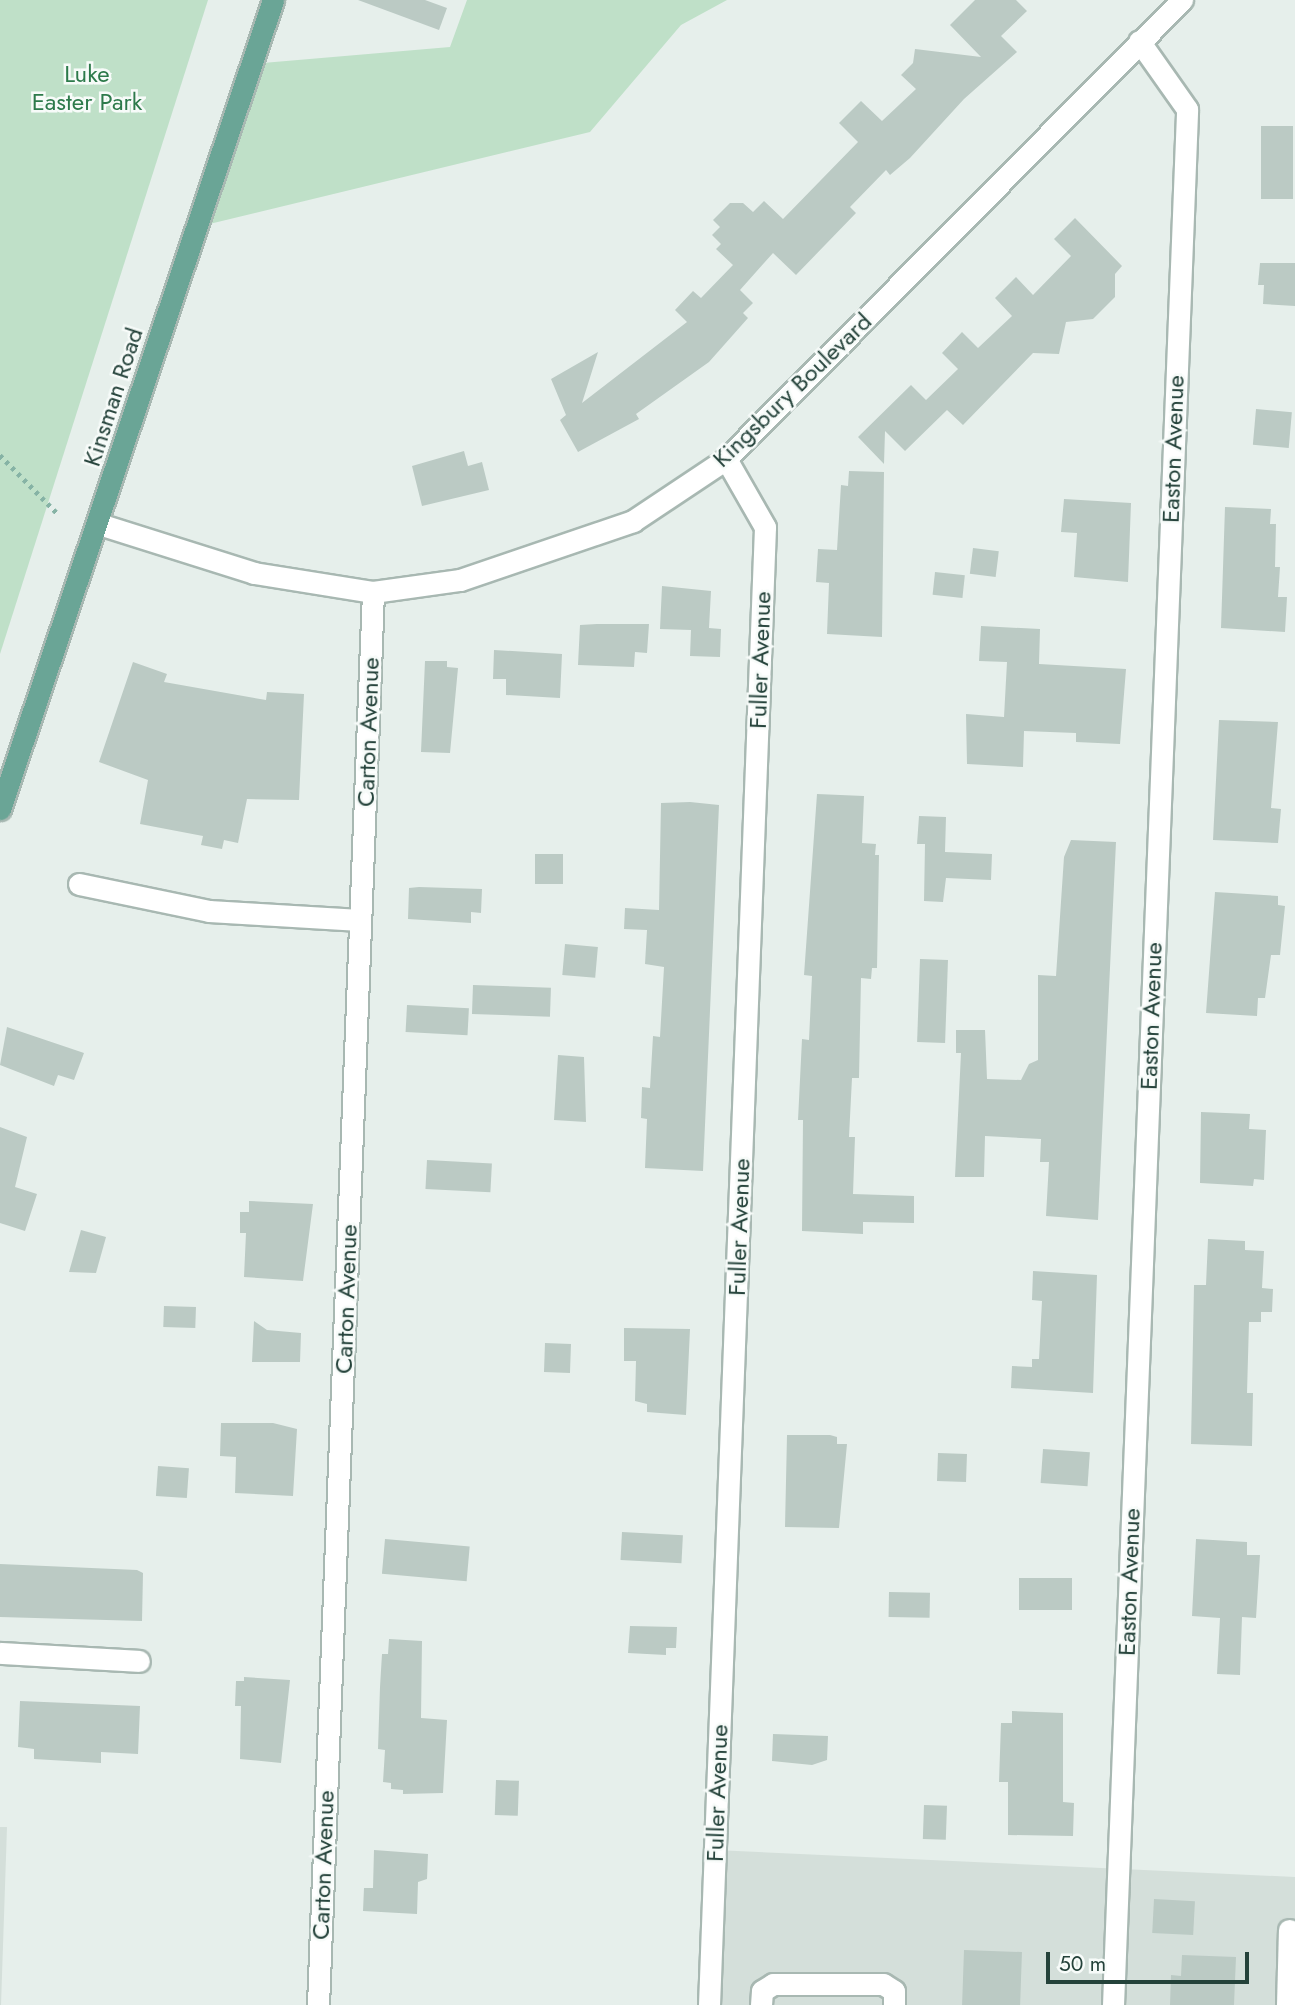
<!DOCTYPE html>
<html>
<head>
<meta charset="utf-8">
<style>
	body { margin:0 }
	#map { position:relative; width:1295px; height:2005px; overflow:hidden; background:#e6efeb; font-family:Jost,sans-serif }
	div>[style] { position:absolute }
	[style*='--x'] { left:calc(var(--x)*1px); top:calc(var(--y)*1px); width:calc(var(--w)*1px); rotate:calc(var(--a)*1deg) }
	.built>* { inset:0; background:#d4dfda }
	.green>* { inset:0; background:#bfe0c8 }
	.building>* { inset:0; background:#bbcac4; transform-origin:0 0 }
	.path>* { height:4.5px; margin-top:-2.25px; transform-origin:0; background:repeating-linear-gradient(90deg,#86b3a5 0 3.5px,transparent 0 8.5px) }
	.roads { filter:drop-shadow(2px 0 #a8b8b2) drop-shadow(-2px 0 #a8b8b2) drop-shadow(0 2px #a8b8b2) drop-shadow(0 -2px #a8b8b2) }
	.minor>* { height:21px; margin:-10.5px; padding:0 10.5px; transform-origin:10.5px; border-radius:10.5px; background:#fff }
	.major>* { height:21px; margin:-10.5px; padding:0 10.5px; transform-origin:10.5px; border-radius:10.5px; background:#6aa596 }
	span { translate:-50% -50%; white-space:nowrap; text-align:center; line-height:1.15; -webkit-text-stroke:5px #f7fbf9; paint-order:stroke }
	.park-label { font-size:24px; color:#2d7a4b }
	.street-label { font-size:24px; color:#24423a }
	.scale { position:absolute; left:1046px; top:1952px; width:203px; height:32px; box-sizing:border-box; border:4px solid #24423a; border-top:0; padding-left:9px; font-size:21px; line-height:24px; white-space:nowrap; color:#24423a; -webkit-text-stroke:5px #f7fbf9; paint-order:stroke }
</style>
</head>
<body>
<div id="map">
	<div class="built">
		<i style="clip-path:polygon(0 1827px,7px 1827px,1px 2005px,0 2005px)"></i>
		<i style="clip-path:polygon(715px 1850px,1295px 1877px,1295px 2005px,709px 2005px)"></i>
	</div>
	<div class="green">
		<i style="clip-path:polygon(0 0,208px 0,0 654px)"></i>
		<i style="clip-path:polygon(467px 0,727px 0,681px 25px,590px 132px,197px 227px,251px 64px,450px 47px)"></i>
	</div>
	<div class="building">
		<i style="clip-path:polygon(358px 0,425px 0,447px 8px,439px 30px)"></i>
		<i style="clip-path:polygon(975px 0,1016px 0,1027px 11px,1001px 36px,1017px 52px,964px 99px,910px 158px,890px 175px,886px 170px,850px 207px,856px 213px,796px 275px,773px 253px,740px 290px,753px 303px,743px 313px,748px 318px,709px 362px,636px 414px,639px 419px,578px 452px,560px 420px,566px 415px,551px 379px,598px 352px,582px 403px,687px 322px,675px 310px,693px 291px,701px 298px,733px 265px,716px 249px,721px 244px,712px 235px,720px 227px,713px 220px,730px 203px,743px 203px,753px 212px,764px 201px,783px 219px,858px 142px,839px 123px,861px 101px,882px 121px,916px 89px,901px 75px,913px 63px,915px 49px,981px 57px,950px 25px)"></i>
		<i style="left:1261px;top:126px;width:32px;height:73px"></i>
		<i style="clip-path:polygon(1075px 218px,1122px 266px,1115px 274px,1115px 297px,1093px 319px,1066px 322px,1059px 354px,1033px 353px,963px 425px,947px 410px,905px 451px,885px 431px,884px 464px,858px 437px,911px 385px,926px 400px,958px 369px,942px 353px,962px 332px,978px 348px,1012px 316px,995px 298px,1016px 277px,1033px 295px,1071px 256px,1054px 239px)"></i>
		<i style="clip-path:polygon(1260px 263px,1295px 263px,1295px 306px,1263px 304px,1264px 285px,1258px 285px)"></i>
		<i style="left:1256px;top:409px;width:36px;height:36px;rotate:5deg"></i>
		<i style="clip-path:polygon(464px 451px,468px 466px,482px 462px,489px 490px,422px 506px,412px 466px)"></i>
		<i style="clip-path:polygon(849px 471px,884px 472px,882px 637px,827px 634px,829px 583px,816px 582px,818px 549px,837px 550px,841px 485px,848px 486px)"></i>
		<i style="clip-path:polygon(1064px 499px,1131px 503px,1128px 582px,1074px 577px,1077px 533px,1061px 532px)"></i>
		<i style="clip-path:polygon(1225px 507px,1271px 509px,1270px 524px,1276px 524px,1275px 567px,1280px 567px,1278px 597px,1287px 597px,1285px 632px,1221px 628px)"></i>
		<i style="left:973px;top:548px;width:26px;height:26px;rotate:7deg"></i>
		<i style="left:935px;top:572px;width:30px;height:23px;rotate:6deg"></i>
		<i style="clip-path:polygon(662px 586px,711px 591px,709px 628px,721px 629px,720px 657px,690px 656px,691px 630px,660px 629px)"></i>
		<i style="clip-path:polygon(597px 624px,649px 624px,647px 653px,635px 652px,634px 667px,578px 665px,580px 625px)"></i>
		<i style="clip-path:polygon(981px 626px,1040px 629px,1039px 664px,1126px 669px,1120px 744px,1076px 742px,1076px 733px,1024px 731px,1023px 767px,967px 764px,966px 714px,1004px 717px,1007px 662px,979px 661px)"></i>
		<i style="clip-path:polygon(494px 650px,562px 654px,560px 698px,506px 695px,506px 679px,493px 679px)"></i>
		<i style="clip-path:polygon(425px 661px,447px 661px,447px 667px,458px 668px,450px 753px,421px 752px)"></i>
		<i style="clip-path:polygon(133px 662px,167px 674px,164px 682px,266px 700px,267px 692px,304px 694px,299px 800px,247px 799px,238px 843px,224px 840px,222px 849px,201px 845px,203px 836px,140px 824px,148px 780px,99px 762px)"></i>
		<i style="clip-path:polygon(1219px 720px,1278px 722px,1271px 808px,1281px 809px,1278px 843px,1213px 840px)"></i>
		<i style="clip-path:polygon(817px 794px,864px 796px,862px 843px,876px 844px,875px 855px,879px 855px,877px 968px,872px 968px,871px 979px,861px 978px,859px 1078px,852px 1078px,849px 1137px,855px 1137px,853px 1194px,914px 1196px,914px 1223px,863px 1222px,863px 1234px,802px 1231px,803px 1120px,798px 1120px,802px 1039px,809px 1040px,812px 976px,804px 975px)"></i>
		<i style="clip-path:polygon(690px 802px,719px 805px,703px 1171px,645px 1168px,647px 1119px,641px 1118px,642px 1087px,650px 1088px,653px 1036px,660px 1037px,664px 967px,645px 964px,647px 930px,624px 929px,625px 908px,659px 910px,661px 803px)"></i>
		<i style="clip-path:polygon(919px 816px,946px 817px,945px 852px,992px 854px,991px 880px,946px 878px,943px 902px,924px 901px,925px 844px,917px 844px)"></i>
		<i style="clip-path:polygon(1071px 840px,1116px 842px,1098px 1220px,1046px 1216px,1049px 1162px,1040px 1162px,1041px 1139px,985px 1136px,984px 1177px,955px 1177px,961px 1053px,956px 1053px,956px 1030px,985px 1030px,987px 1079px,1021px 1080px,1029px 1064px,1038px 1060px,1038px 975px,1056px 976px,1064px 857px)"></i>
		<i style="left:535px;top:854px;width:28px;height:30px"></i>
		<i style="clip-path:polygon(419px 887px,482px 889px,481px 913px,471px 912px,471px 923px,408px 919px,409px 888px)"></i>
		<i style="clip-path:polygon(1215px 892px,1278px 896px,1278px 905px,1285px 906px,1280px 955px,1271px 955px,1265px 998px,1258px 998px,1257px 1016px,1206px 1013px)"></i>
		<i style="left:565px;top:944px;width:33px;height:31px;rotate:5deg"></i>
		<i style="left:920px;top:959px;width:28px;height:83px;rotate:2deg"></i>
		<i style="left:473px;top:985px;width:78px;height:29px;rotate:2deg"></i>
		<i style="left:407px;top:1005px;width:62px;height:27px;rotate:3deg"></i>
		<i style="clip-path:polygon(7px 1027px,84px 1053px,74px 1080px,58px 1075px,54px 1086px,0 1065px)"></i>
		<i style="clip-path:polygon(558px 1055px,584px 1057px,586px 1122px,554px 1120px)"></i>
		<i style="clip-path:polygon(1201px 1112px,1250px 1114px,1249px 1129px,1266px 1130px,1264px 1180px,1254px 1179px,1253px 1186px,1200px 1183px)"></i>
		<i style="clip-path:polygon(0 1127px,27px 1137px,15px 1187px,37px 1194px,25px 1231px,0 1223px)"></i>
		<i style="left:427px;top:1160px;width:65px;height:29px;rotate:3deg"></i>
		<i style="clip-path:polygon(249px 1201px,313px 1204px,303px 1281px,244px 1277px,246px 1233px,240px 1233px,240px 1212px,249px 1212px)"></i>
		<i style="clip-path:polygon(81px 1230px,106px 1237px,96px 1273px,69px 1272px)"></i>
		<i style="clip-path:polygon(1208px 1239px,1245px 1241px,1245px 1250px,1264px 1251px,1262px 1288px,1273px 1289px,1272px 1312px,1261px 1312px,1261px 1322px,1249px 1322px,1247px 1393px,1253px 1393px,1252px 1446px,1191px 1444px,1194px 1285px,1206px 1285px)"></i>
		<i style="clip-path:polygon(1033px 1271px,1097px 1275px,1093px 1393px,1011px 1388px,1012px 1366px,1032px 1367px,1032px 1359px,1039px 1359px,1042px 1301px,1032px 1300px)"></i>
		<i style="left:164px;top:1306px;width:32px;height:21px;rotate:2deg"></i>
		<i style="clip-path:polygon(254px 1321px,267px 1330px,301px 1333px,300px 1362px,252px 1362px)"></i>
		<i style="clip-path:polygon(624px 1328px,690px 1329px,686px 1415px,647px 1412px,647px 1404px,635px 1401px,636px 1361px,624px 1361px)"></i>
		<i style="left:545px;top:1343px;width:26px;height:29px;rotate:2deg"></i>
		<i style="clip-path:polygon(221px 1423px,273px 1423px,297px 1429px,293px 1496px,235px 1493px,236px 1457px,220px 1456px)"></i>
		<i style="clip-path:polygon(787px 1435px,830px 1435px,837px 1437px,837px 1444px,847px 1444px,839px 1528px,785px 1527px)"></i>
		<i style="left:1043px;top:1449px;width:47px;height:34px;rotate:4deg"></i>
		<i style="left:938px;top:1453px;width:29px;height:28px;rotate:2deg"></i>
		<i style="left:158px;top:1466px;width:31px;height:30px;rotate:4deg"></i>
		<i style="left:622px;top:1532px;width:61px;height:28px;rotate:3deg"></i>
		<i style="left:385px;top:1539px;width:85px;height:35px;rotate:5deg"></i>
		<i style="clip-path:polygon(1196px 1539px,1247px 1542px,1247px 1555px,1260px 1555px,1256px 1618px,1242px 1617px,1240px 1675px,1217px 1674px,1220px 1618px,1192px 1616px)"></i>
		<i style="clip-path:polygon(0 1564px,137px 1570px,143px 1573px,142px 1621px,0 1617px)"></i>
		<i style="left:1019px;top:1578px;width:53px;height:32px"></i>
		<i style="left:889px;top:1592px;width:41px;height:25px;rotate:1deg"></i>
		<i style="clip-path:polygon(630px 1626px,677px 1627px,676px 1648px,666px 1648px,666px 1655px,628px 1653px)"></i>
		<i style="clip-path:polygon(389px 1639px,422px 1641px,421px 1718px,447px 1720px,443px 1793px,403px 1794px,403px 1790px,391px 1789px,391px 1783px,383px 1782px,385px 1750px,378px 1749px,380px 1687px,382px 1654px,388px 1654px)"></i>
		<i style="clip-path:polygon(244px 1677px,290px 1680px,281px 1763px,240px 1759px,241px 1706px,235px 1706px,236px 1681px,244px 1681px)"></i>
		<i style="clip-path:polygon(20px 1701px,140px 1706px,138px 1754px,101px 1752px,101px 1763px,34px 1759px,34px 1749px,18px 1747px)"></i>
		<i style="clip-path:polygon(1012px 1711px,1063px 1713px,1063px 1802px,1074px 1803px,1073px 1836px,1008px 1835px,1008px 1782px,999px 1782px,1001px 1723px,1012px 1723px)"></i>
		<i style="clip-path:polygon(773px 1734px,828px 1736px,827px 1760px,812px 1765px,772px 1761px)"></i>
		<i style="left:496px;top:1780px;width:23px;height:35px;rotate:2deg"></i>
		<i style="left:924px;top:1805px;width:23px;height:34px;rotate:2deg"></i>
		<i style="clip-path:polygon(374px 1850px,428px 1854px,427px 1879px,418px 1882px,417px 1914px,363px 1911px,364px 1888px,373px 1888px)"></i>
		<i style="left:1154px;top:1899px;width:41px;height:34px;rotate:3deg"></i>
		<i style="left:964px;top:1950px;width:58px;height:55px;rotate:2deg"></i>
		<i style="clip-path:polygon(1182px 1955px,1236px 1957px,1234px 2005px,1170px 2005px,1171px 1975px,1181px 1976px)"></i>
	</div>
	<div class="path">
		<i style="--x:0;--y:455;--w:84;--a:45.5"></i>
	</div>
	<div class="roads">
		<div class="minor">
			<i style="--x:99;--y:524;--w:163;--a:17.5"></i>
			<i style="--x:254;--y:573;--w:121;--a:9.1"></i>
			<i style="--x:373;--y:592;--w:88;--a:-7.9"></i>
			<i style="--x:460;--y:580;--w:183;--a:-18.8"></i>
			<i style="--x:633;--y:521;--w:112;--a:-33.7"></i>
			<i style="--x:726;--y:459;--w:647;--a:-45.19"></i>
			<i style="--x:79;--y:884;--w:133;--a:11.7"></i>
			<i style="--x:209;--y:911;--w:151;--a:3.4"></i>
			<i style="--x:0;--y:1653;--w:139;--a:3.3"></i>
			<i style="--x:318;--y:2005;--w:1414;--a:-87.77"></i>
			<i style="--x:709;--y:2005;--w:1479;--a:-87.83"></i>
			<i style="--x:765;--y:527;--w:78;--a:-119.8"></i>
			<i style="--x:761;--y:2005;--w:14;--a:-86"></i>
			<i style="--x:762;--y:1991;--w:13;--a:-32"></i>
			<i style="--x:773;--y:1984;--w:110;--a:0"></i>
			<i style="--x:883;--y:1984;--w:13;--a:32"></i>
			<i style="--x:894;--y:1991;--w:14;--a:90"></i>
			<i style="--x:1113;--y:2005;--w:1897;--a:-87.76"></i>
			<i style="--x:1187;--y:109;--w:83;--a:-125.2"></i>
			<i style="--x:1287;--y:2005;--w:75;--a:-88.5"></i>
		</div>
		<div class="major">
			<i style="--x:0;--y:809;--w:854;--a:-71.35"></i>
		</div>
	</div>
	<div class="park-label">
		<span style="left:87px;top:88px">Luke<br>Easter Park</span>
	</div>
	<div class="street-label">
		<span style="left:792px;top:390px;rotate:-44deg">Kingsbury Boulevard</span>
		<span style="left:113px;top:397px;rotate:-72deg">Kinsman Road</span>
		<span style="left:1173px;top:449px;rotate:-88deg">Easton Avenue</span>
		<span style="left:760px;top:660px;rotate:-88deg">Fuller Avenue</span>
		<span style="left:368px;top:732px;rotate:-88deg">Carton Avenue</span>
		<span style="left:1151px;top:1016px;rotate:-88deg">Easton Avenue</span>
		<span style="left:739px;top:1227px;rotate:-88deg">Fuller Avenue</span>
		<span style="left:346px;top:1299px;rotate:-88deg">Carton Avenue</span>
		<span style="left:1129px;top:1582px;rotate:-88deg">Easton Avenue</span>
		<span style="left:717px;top:1793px;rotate:-88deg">Fuller Avenue</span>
		<span style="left:323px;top:1865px;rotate:-88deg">Carton Avenue</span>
	</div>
	<div class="scale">50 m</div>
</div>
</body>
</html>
